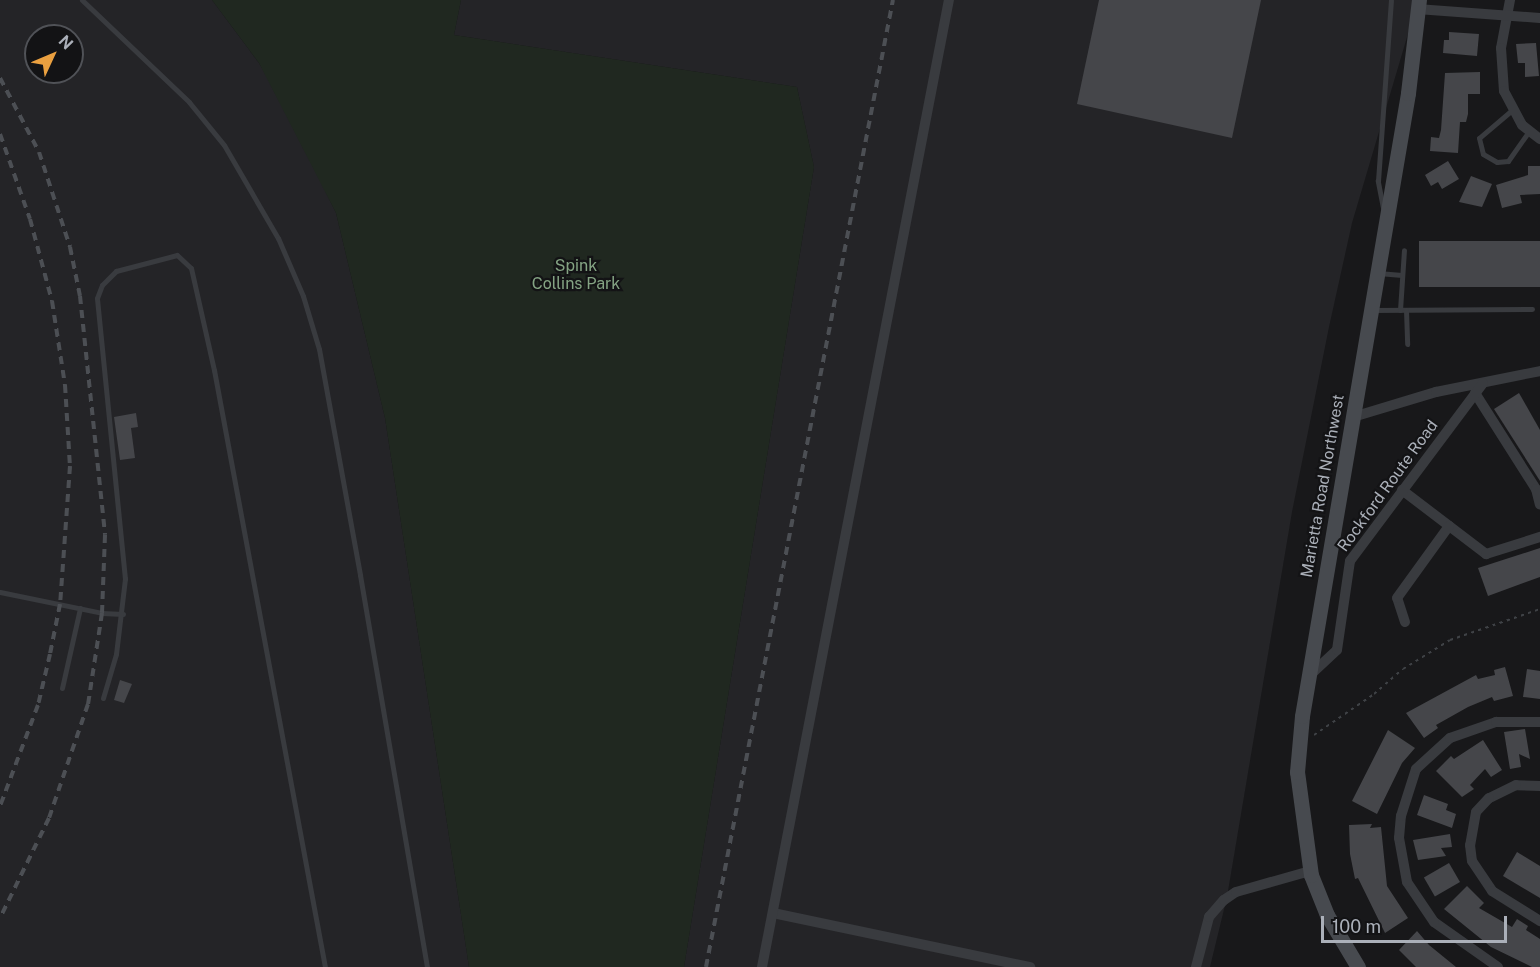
<!DOCTYPE html>
<html>
<head>
<meta charset="utf-8">
<style>
	body { margin:0 }
	#map { position:relative; width:1540px; height:967px; overflow:hidden; background:#18181a; font-family:"Public Sans",sans-serif }
	div>[style] { position:absolute }
	[style*='--x'] { left:calc(var(--x)*1px); top:calc(var(--y)*1px); width:calc(var(--w)*1px); rotate:calc(var(--a)*1deg) }
	.built>* { inset:0; background:#242427 }
	.green>* { inset:0; background:#202820 }
	.building>* { inset:0; background:#45464a; transform-origin:0 0 }
	.path>* { height:2px; margin-top:-1px; transform-origin:0; background:repeating-linear-gradient(90deg,#3f4246 0 3px,transparent 0 7.5px) }
	.lane>* { height:5px; margin:-2.5px; padding:0 2.5px; transform-origin:2.5px; border-radius:2.5px; background:#393b3f }
	.street>* { height:10px; margin:-5px; padding:0 5px; transform-origin:5px; border-radius:5px; background:#393b3f }
	.secondary>* { height:15px; margin:-7.5px; padding:0 7.5px; transform-origin:7.5px; border-radius:7.5px; background:#474a4f }
	.rail>* { height:4px; margin-top:-2px; transform-origin:0; background:repeating-linear-gradient(90deg,#4c4f54 0 8px,transparent 0 14px) }
	span { translate:-50% -50%; white-space:nowrap; text-align:center; line-height:1.15; -webkit-text-stroke:4.5px #131315; paint-order:stroke }
	.park-label { font-size:16px; color:#84a383 }
	.street-label { font-size:16px; color:#abb0b9 }
	.north { position:absolute; left:24px; top:24px; width:60px; height:60px; box-sizing:border-box; background:#131315; border:2px solid #505257; border-radius:50%; rotate:46deg; font-size:16px; font-weight:700; line-height:24px; text-align:center; color:#abb0b9 }
	.north::after { content:''; display:block; margin:auto; width:21px; height:27px; background:#eaa040; clip-path:polygon(50% 0,100% 100%,50% 72%,0 100%) }
	.scale { position:absolute; left:1321px; top:916px; width:186px; height:27px; box-sizing:border-box; border:3px solid #abb0b9; border-top:0; padding-left:8px; font-size:18px; line-height:21px; white-space:nowrap; color:#abb0b9; -webkit-text-stroke:4px #131315; paint-order:stroke }
</style>
</head>
<body>
<div id="map">
	<div class="built">
		<i style="clip-path:polygon(evenodd,0 0,212px 0,259px 63px,286px 110px,336px 213px,385px 418px,469px 967px,0 967px,0 0,36px 36px,72px 36px,72px 72px,36px 72px,36px 36px)"></i>
		<i style="clip-path:polygon(461px 0,1418px 0,1352px 223px,1329px 327px,1292px 512px,1227px 897px,1210px 967px,684px 967px,814px 167px,797px 87px,454px 35px)"></i>
	</div>
	<div class="green">
		<i style="clip-path:polygon(212px 0,461px 0,454px 35px,797px 87px,814px 167px,684px 967px,469px 967px,385px 418px,336px 213px,259px 63px)"></i>
	</div>
	<div class="building">
		<i style="clip-path:polygon(1099px 0,1261px 0,1232px 138px,1077px 104px)"></i>
		<i style="clip-path:polygon(1449px 32px,1479px 34px,1477px 56px,1443px 53px,1444px 40px,1449px 40px)"></i>
		<i style="clip-path:polygon(1536px 43px,1539px 76px,1525px 77px,1525px 63px,1518px 63px,1516px 44px)"></i>
		<i style="clip-path:polygon(1480px 72px,1480px 94px,1468px 94px,1468px 114px,1466px 122px,1460px 122px,1458px 153px,1430px 151px,1431px 137px,1439px 138px,1441px 130px,1445px 73px)"></i>
		<i style="clip-path:polygon(1448px 161px,1459px 179px,1442px 189px,1438px 182px,1431px 186px,1425px 175px)"></i>
		<i style="clip-path:polygon(1528px 166px,1540px 166px,1540px 194px,1520px 195px,1522px 203px,1502px 208px,1496px 185px,1528px 175px)"></i>
		<i style="clip-path:polygon(1471px 176px,1492px 184px,1482px 207px,1459px 202px)"></i>
		<i style="left:1540px;top:241px;width:46px;height:121px;rotate:90deg"></i>
		<i style="clip-path:polygon(1519px 393px,1540px 430px,1540px 481px,1494px 409px)"></i>
		<i style="clip-path:polygon(136px 413px,138px 427px,131px 428px,135px 458px,120px 460px,114px 417px)"></i>
		<i style="clip-path:polygon(1540px 548px,1540px 577px,1488px 596px,1478px 568px)"></i>
		<i style="clip-path:polygon(1505px 667px,1513px 696px,1494px 701px,1492px 697px,1468px 707px,1436px 725px,1438px 728px,1424px 738px,1406px 713px,1476px 675px,1478px 679px,1495px 675px,1494px 670px)"></i>
		<i style="clip-path:polygon(1527px 669px,1540px 671px,1540px 699px,1523px 697px)"></i>
		<i style="clip-path:polygon(120px 680px,132px 684px,124px 703px,114px 700px)"></i>
		<i style="clip-path:polygon(1525px 729px,1530px 759px,1519px 754px,1521px 767px,1510px 769px,1504px 732px)"></i>
		<i style="clip-path:polygon(1388px 730px,1415px 748px,1402px 763px,1377px 814px,1352px 801px)"></i>
		<i style="clip-path:polygon(1483px 740px,1502px 770px,1491px 777px,1485px 769px,1470px 785px,1474px 789px,1462px 797px,1436px 771px,1451px 756px,1454px 759px)"></i>
		<i style="clip-path:polygon(1424px 795px,1448px 804px,1446px 810px,1456px 814px,1452px 828px,1417px 815px)"></i>
		<i style="clip-path:polygon(1372px 824px,1370px 828px,1381px 827px,1387px 886px,1408px 918px,1385px 933px,1358px 878px,1355px 879px,1350px 854px,1349px 825px)"></i>
		<i style="clip-path:polygon(1450px 834px,1452px 847px,1441px 848px,1446px 856px,1418px 860px,1413px 840px)"></i>
		<i style="clip-path:polygon(1517px 852px,1540px 866px,1540px 898px,1503px 876px)"></i>
		<i style="left:1449px;top:863px;width:22px;height:29px;rotate:60deg"></i>
		<i style="clip-path:polygon(1467px 886px,1484px 903px,1479px 908px,1512px 927px,1517px 919px,1528px 926px,1526px 930px,1540px 939px,1540px 967px,1532px 967px,1491px 947px,1444px 909px)"></i>
		<i style="clip-path:polygon(1417px 931px,1429px 945px,1456px 967px,1416px 967px,1399px 950px)"></i>
	</div>
	<div class="path">
		<i style="--x:1314;--y:735;--w:73;--a:-34.3"></i>
		<i style="--x:1374;--y:694;--w:38;--a:-41"></i>
		<i style="--x:1403;--y:669;--w:55;--a:-31.7"></i>
		<i style="--x:1450;--y:640;--w:95;--a:-19"></i>
	</div>
	<div class="lane">
		<i style="--x:82;--y:0;--w:148;--a:43.6"></i>
		<i style="--x:189;--y:102;--w:55;--a:50.9"></i>
		<i style="--x:224;--y:145;--w:108;--a:59.9"></i>
		<i style="--x:278;--y:238;--w:63;--a:66.7"></i>
		<i style="--x:303;--y:296;--w:55;--a:73.2"></i>
		<i style="--x:319;--y:349;--w:230;--a:79.7"></i>
		<i style="--x:360;--y:575;--w:398;--a:80.3"></i>
		<i style="--x:1512;--y:110;--w:43;--a:139.7"></i>
		<i style="--x:1479;--y:138;--w:16;--a:76"></i>
		<i style="--x:1483;--y:154;--w:16;--a:30"></i>
		<i style="--x:1497;--y:162;--w:11;--a:-5"></i>
		<i style="--x:1508;--y:161;--w:37;--a:-55"></i>
		<i style="--x:1384;--y:213;--w:33;--a:-101"></i>
		<i style="--x:1378;--y:181;--w:181;--a:-85.9"></i>
		<i style="--x:1378;--y:273;--w:24;--a:5"></i>
		<i style="--x:1372;--y:310;--w:160;--a:-0.4"></i>
		<i style="--x:1400;--y:310;--w:60;--a:-86.2"></i>
		<i style="--x:1406;--y:310;--w:34;--a:88"></i>
		<i style="--x:0;--y:592;--w:104;--a:11.6"></i>
		<i style="--x:102;--y:613;--w:21;--a:3"></i>
		<i style="--x:62;--y:688;--w:82;--a:-77.3"></i>
		<i style="--x:103;--y:698;--w:46;--a:-73.5"></i>
		<i style="--x:116;--y:654;--w:76;--a:-83.2"></i>
		<i style="--x:125;--y:579;--w:282;--a:-95.7"></i>
		<i style="--x:97;--y:298;--w:14;--a:-69"></i>
		<i style="--x:102;--y:285;--w:20;--a:-45"></i>
		<i style="--x:116;--y:271;--w:63;--a:-14.7"></i>
		<i style="--x:177;--y:255;--w:19;--a:43"></i>
		<i style="--x:191;--y:268;--w:105;--a:77.3"></i>
		<i style="--x:214;--y:370;--w:607;--a:79.47"></i>
	</div>
	<div class="street">
		<i style="--x:1510;--y:0;--w:49;--a:100.6"></i>
		<i style="--x:1501;--y:48;--w:43;--a:86"></i>
		<i style="--x:1504;--y:91;--w:38;--a:62"></i>
		<i style="--x:1522;--y:125;--w:23;--a:38"></i>
		<i style="--x:1417;--y:9;--w:123;--a:4.2"></i>
		<i style="--x:1475;--y:393;--w:114;--a:57.6"></i>
		<i style="--x:1536;--y:489;--w:16;--a:76"></i>
		<i style="--x:1353;--y:417;--w:87;--a:-16.8"></i>
		<i style="--x:1436;--y:392;--w:106;--a:-11.4"></i>
		<i style="--x:1402;--y:490;--w:106;--a:37.3"></i>
		<i style="--x:1486;--y:554;--w:57;--a:-17.5"></i>
		<i style="--x:1405;--y:622;--w:25;--a:-108"></i>
		<i style="--x:1397;--y:598;--w:89;--a:-54.2"></i>
		<i style="--x:1309;--y:676;--w:38;--a:-43"></i>
		<i style="--x:1337;--y:650;--w:90;--a:-81.7"></i>
		<i style="--x:1350;--y:561;--w:222;--a:-53.2"></i>
		<i style="--x:1540;--y:786;--w:24;--a:-178"></i>
		<i style="--x:1516;--y:785;--w:30;--a:154"></i>
		<i style="--x:1489;--y:798;--w:19;--a:133"></i>
		<i style="--x:1476;--y:812;--w:34;--a:100"></i>
		<i style="--x:1470;--y:845;--w:16;--a:83"></i>
		<i style="--x:1472;--y:861;--w:36;--a:56"></i>
		<i style="--x:1492;--y:891;--w:57;--a:32"></i>
		<i style="--x:773;--y:913;--w:263;--a:11.9"></i>
		<i style="--x:762;--y:967;--w:985;--a:-79.06"></i>
		<i style="--x:1196;--y:967;--w:52;--a:-75.4"></i>
		<i style="--x:1209;--y:917;--w:23;--a:-49"></i>
		<i style="--x:1224;--y:900;--w:14;--a:-34"></i>
		<i style="--x:1236;--y:892;--w:77;--a:-15.8"></i>
		<i style="--x:1498;--y:967;--w:78;--a:-144.9"></i>
		<i style="--x:1434;--y:922;--w:48;--a:-124"></i>
		<i style="--x:1407;--y:882;--w:45;--a:-100.3"></i>
		<i style="--x:1399;--y:838;--w:22;--a:-85"></i>
		<i style="--x:1401;--y:816;--w:49;--a:-72.3"></i>
		<i style="--x:1416;--y:769;--w:46;--a:-42.4"></i>
		<i style="--x:1450;--y:738;--w:49;--a:-19.2"></i>
		<i style="--x:1496;--y:722;--w:44;--a:0"></i>
	</div>
	<div class="secondary">
		<i style="--x:1358;--y:967;--w:61;--a:-120.8"></i>
		<i style="--x:1327;--y:915;--w:43;--a:-111.8"></i>
		<i style="--x:1311;--y:875;--w:104;--a:-97.7"></i>
		<i style="--x:1297;--y:772;--w:56;--a:-84.9"></i>
		<i style="--x:1302;--y:716;--w:632;--a:-80.34"></i>
		<i style="--x:1408;--y:93;--w:94;--a:-83.3"></i>
	</div>
	<div class="rail">
		<i style="--x:0;--y:78;--w:84;--a:62.2"></i>
		<i style="--x:39;--y:152;--w:100;--a:71.9"></i>
		<i style="--x:70;--y:247;--w:50;--a:78.5"></i>
		<i style="--x:80;--y:296;--w:240;--a:84"></i>
		<i style="--x:105;--y:535;--w:78;--a:92.2"></i>
		<i style="--x:102;--y:613;--w:92;--a:98.7"></i>
		<i style="--x:88;--y:704;--w:120;--a:108.9"></i>
		<i style="--x:49;--y:818;--w:111;--a:116.1"></i>
		<i style="--x:0;--y:134;--w:90;--a:70.6"></i>
		<i style="--x:30;--y:219;--w:85;--a:75"></i>
		<i style="--x:52;--y:301;--w:85;--a:81.2"></i>
		<i style="--x:65;--y:385;--w:81;--a:86.5"></i>
		<i style="--x:70;--y:466;--w:138;--a:94.1"></i>
		<i style="--x:60;--y:604;--w:51;--a:101.3"></i>
		<i style="--x:50;--y:654;--w:52;--a:103.2"></i>
		<i style="--x:38;--y:705;--w:108;--a:110.6"></i>
		<i style="--x:706;--y:967;--w:985;--a:-79.06"></i>
	</div>
	<div class="park-label">
		<span style="left:576px;top:275px">Spink<br>Collins Park</span>
	</div>
	<div class="street-label">
		<span style="left:1323px;top:486px;rotate:-80deg">Marietta Road Northwest</span>
		<span style="left:1388px;top:486px;rotate:-54deg">Rockford Route Road</span>
	</div>
	<div class="north">N</div>
	<div class="scale">100 m</div>
</div>
</body>
</html>
